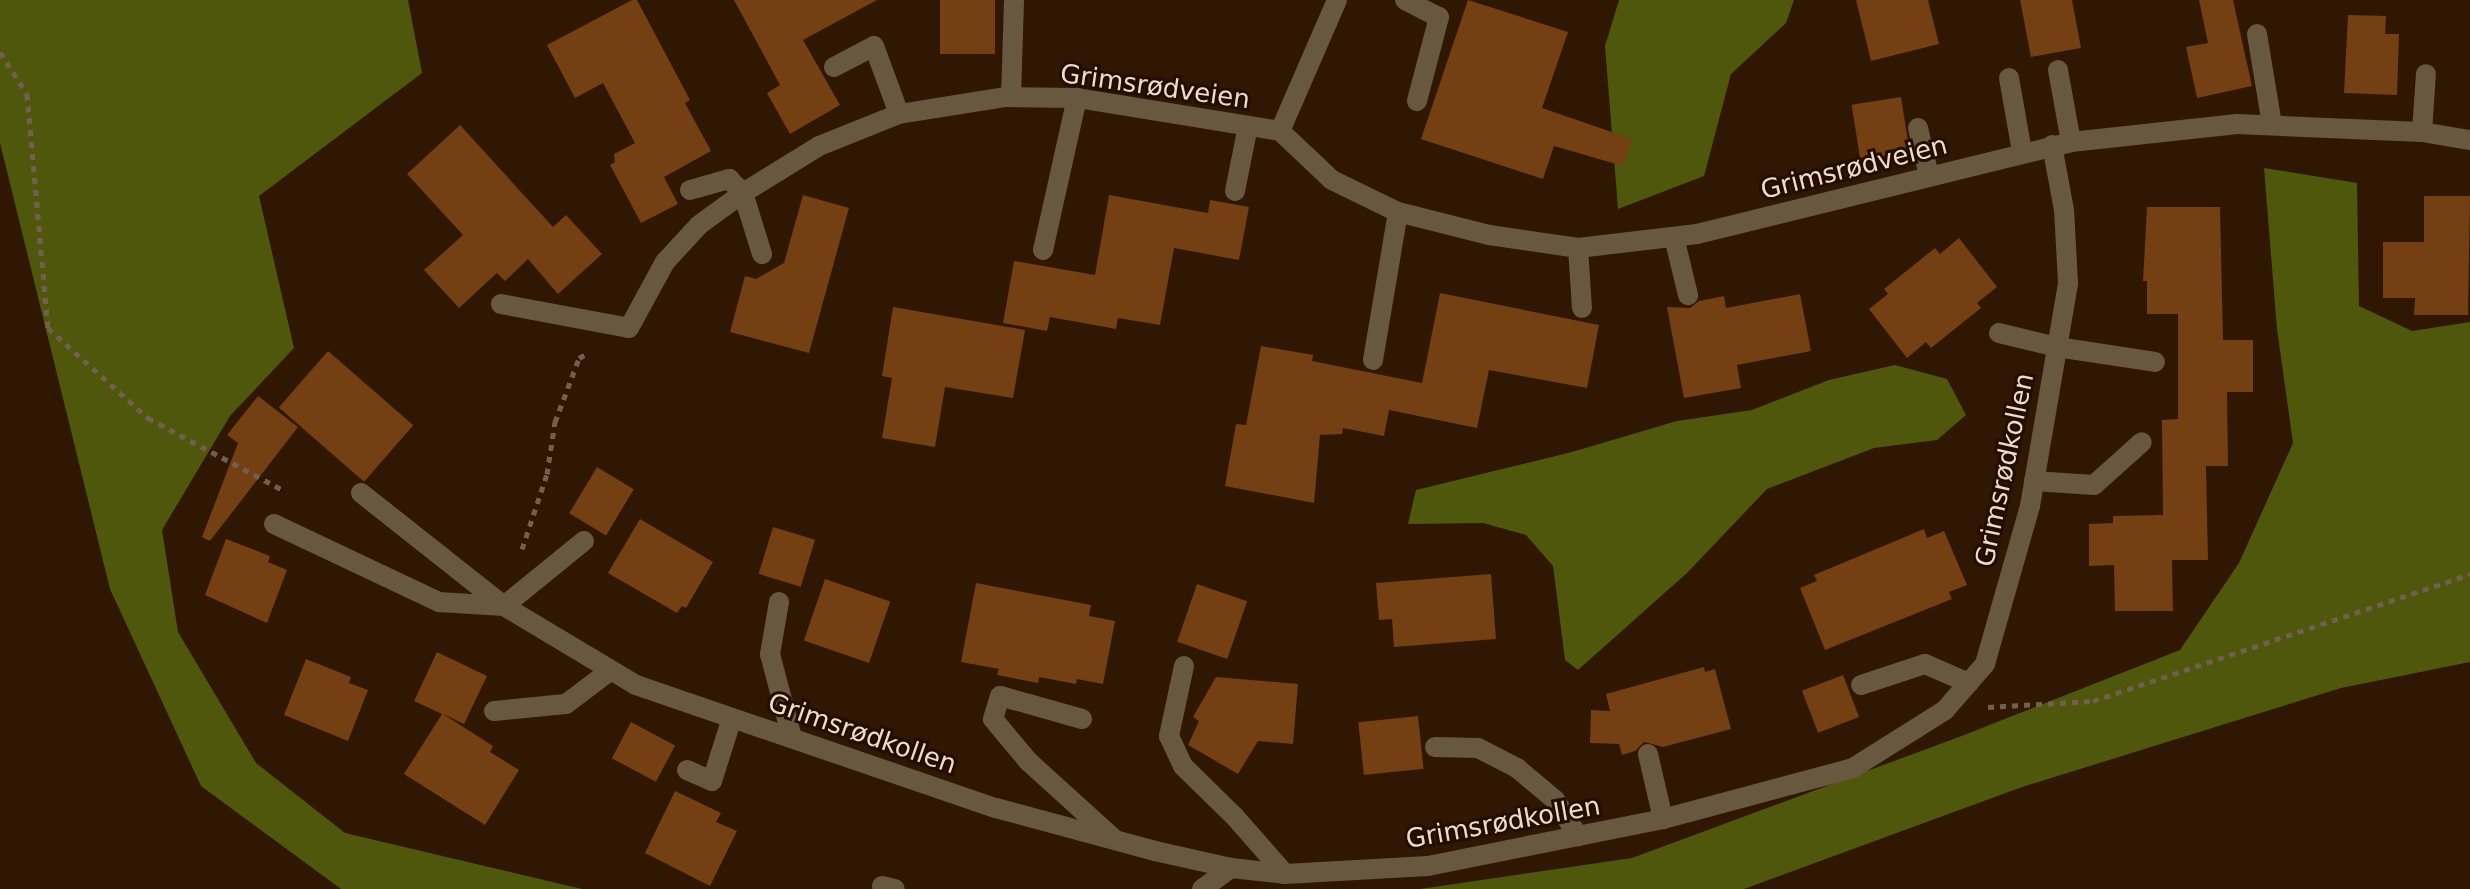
<!DOCTYPE html>
<html>
<head>
<meta charset="utf-8">
<style>
	body { margin:0 }
	#map { position:relative; width:2470px; height:889px; overflow:hidden; background:#2f1704; font-family:"DejaVu Sans",sans-serif }
	div>[style] { position:absolute }
	[style*='--x'] { left:calc(var(--x)*1px); top:calc(var(--y)*1px); width:calc(var(--w)*1px); rotate:calc(var(--a)*1deg) }
	.forest>* { inset:0; background:#4f570d }
	.building>* { inset:0; background:#743f12; transform-origin:0 0 }
	.path>* { height:5px; margin-top:-2.5px; transform-origin:0; background:repeating-linear-gradient(90deg,#745f4e 0 6px,transparent 0 12px) }
	.minor>* { height:20px; margin:-10px; padding:0 10px; transform-origin:10px; border-radius:10px; background:#685840 }
	span { translate:-50% -50%; white-space:nowrap; text-align:center; line-height:1.15; -webkit-text-stroke:6px #240d00; paint-order:stroke }
	.street-label { font-size:26px; color:#ecdbcf }
</style>
</head>
<body>
<div id="map">
	<div class="forest">
		<i style="clip-path:polygon(0 0,408px 0,422px 73px,259px 196px,294px 348px,230px 416px,162px 530px,178px 632px,256px 763px,345px 833px,582px 889px,341px 889px,201px 786px,110px 589px,0 143px)"></i>
		<i style="clip-path:polygon(1619px 0,1794px 0,1786px 23px,1731px 74px,1704px 176px,1618px 209px,1605px 46px)"></i>
		<i style="clip-path:polygon(2264px 168px,2357px 183px,2359px 306px,2412px 331px,2470px 322px,2470px 662px,2341px 688px,2022px 787px,1744px 889px,1420px 889px,1632px 858px,1959px 737px,2180px 650px,2239px 563px,2293px 443px,2277px 329px)"></i>
		<i style="clip-path:polygon(1895px 365px,1947px 379px,1966px 415px,1937px 440px,1874px 448px,1767px 489px,1687px 573px,1578px 670px,1565px 660px,1553px 566px,1526px 535px,1483px 523px,1408px 524px,1416px 490px,1572px 452px,1677px 421px,1752px 410px,1829px 380px)"></i>
	</div>
	<div class="building">
		<i style="clip-path:polygon(632px 0,637px 0,690px 100px,685px 103px,711px 151px,664px 177px,678px 204px,641px 223px,610px 165px,615px 162px,614px 154px,635px 143px,603px 83px,575px 98px,547px 45px)"></i>
		<i style="clip-path:polygon(734px 0,877px 0,803px 40px,840px 105px,790px 134px,767px 93px,780px 85px)"></i>
		<i style="left:940px;top:0;width:55px;height:54px"></i>
		<i style="clip-path:polygon(1468px 0,1568px 32px,1542px 108px,1632px 139px,1623px 166px,1554px 146px,1543px 179px,1421px 139px)"></i>
		<i style="clip-path:polygon(1856px 0,1928px 0,1939px 44px,1871px 61px)"></i>
		<i style="clip-path:polygon(2020px 0,2072px 0,2081px 48px,2031px 57px)"></i>
		<i style="clip-path:polygon(2199px 0,2233px 0,2252px 86px,2197px 98px,2186px 47px,2208px 43px)"></i>
		<i style="clip-path:polygon(2348px 15px,2386px 16px,2385px 34px,2399px 34px,2397px 95px,2344px 93px)"></i>
		<i style="left:1901px;top:97px;width:56px;height:50px;rotate:81deg"></i>
		<i style="clip-path:polygon(460px 125px,553px 227px,566px 215px,602px 254px,558px 294px,528px 259px,505px 281px,497px 273px,459px 308px,424px 270px,463px 235px,407px 174px)"></i>
		<i style="clip-path:polygon(803px 195px,849px 208px,809px 353px,730px 332px,745px 276px,756px 279px,784px 263px)"></i>
		<i style="clip-path:polygon(1109px 195px,1208px 213px,1210px 200px,1249px 207px,1239px 260px,1174px 248px,1160px 325px,1118px 318px,1116px 329px,1050px 317px,1047px 331px,1003px 323px,1014px 261px,1095px 275px)"></i>
		<i style="clip-path:polygon(2424px 196px,2470px 196px,2468px 315px,2414px 315px,2415px 298px,2383px 298px,2383px 242px,2424px 242px)"></i>
		<i style="clip-path:polygon(2147px 207px,2220px 207px,2223px 340px,2253px 340px,2253px 392px,2227px 392px,2228px 466px,2206px 466px,2208px 560px,2172px 560px,2173px 611px,2115px 611px,2114px 565px,2089px 566px,2089px 524px,2113px 523px,2113px 516px,2163px 515px,2162px 420px,2178px 419px,2178px 314px,2147px 314px,2147px 281px,2143px 281px)"></i>
		<i style="clip-path:polygon(1959px 238px,1997px 287px,1977px 303px,1981px 308px,1931px 348px,1926px 342px,1907px 358px,1869px 309px,1888px 294px,1884px 289px,1935px 248px,1940px 254px)"></i>
		<i style="clip-path:polygon(1440px 293px,1599px 325px,1587px 388px,1489px 370px,1477px 428px,1389px 410px,1384px 436px,1343px 428px,1342px 434px,1320px 435px,1314px 503px,1225px 486px,1236px 424px,1246px 425px,1261px 346px,1313px 355px,1312px 361px,1422px 383px)"></i>
		<i style="clip-path:polygon(1800px 294px,1811px 351px,1737px 365px,1741px 388px,1684px 398px,1667px 307px,1690px 308px,1699px 301px,1724px 296px,1726px 308px)"></i>
		<i style="clip-path:polygon(893px 307px,1025px 330px,1013px 398px,945px 387px,935px 447px,882px 438px,892px 378px,882px 376px)"></i>
		<i style="left:328px;top:351px;width:113px;height:75px;rotate:41deg"></i>
		<i style="clip-path:polygon(258px 396px,298px 427px,210px 541px,202px 537px,238px 443px,227px 435px)"></i>
		<i style="left:597px;top:467px;width:43px;height:54px;rotate:31deg"></i>
		<i style="clip-path:polygon(640px 519px,713px 562px,686px 608px,682px 606px,677px 613px,608px 573px)"></i>
		<i style="left:773px;top:527px;width:44px;height:49px;rotate:17deg"></i>
		<i style="clip-path:polygon(1924px 529px,1927px 538px,1944px 531px,1967px 585px,1949px 592px,1952px 599px,1825px 650px,1800px 588px,1817px 581px,1814px 575px)"></i>
		<i style="clip-path:polygon(226px 539px,270px 556px,268px 562px,287px 570px,267px 623px,205px 595px)"></i>
		<i style="clip-path:polygon(1491px 574px,1496px 639px,1394px 647px,1392px 619px,1379px 620px,1376px 583px)"></i>
		<i style="left:825px;top:579px;width:69px;height:65px;rotate:19deg"></i>
		<i style="clip-path:polygon(976px 583px,1091px 605px,1089px 616px,1115px 621px,1103px 684px,1077px 679px,1076px 684px,1039px 677px,1038px 683px,997px 675px,999px 669px,961px 662px)"></i>
		<i style="left:1197px;top:584px;width:53px;height:61px;rotate:19deg"></i>
		<i style="clip-path:polygon(437px 652px,487px 676px,464px 724px,443px 714px,493px 746px,490px 752px,519px 770px,485px 825px,404px 774px,442px 714px,414px 701px)"></i>
		<i style="clip-path:polygon(306px 659px,351px 677px,349px 683px,368px 690px,348px 741px,284px 715px)"></i>
		<i style="clip-path:polygon(1704px 667px,1705px 672px,1715px 669px,1731px 729px,1663px 747px,1644px 742px,1635px 751px,1622px 755px,1619px 744px,1590px 743px,1591px 710px,1610px 711px,1606px 694px)"></i>
		<i style="left:1843px;top:675px;width:45px;height:44px;rotate:69deg"></i>
		<i style="clip-path:polygon(1216px 677px,1298px 684px,1293px 744px,1258px 741px,1238px 774px,1188px 745px,1199px 721px,1193px 717px)"></i>
		<i style="left:1418px;top:716px;width:53px;height:60px;rotate:84deg"></i>
		<i style="left:631px;top:722px;width:50px;height:41px;rotate:28deg"></i>
		<i style="clip-path:polygon(675px 791px,721px 813px,716px 822px,737px 831px,710px 886px,645px 853px)"></i>
	</div>
	<div class="path">
		<i style="--x:0;--y:52;--w:50;--a:57.3"></i>
		<i style="--x:27;--y:94;--w:235;--a:84.9"></i>
		<i style="--x:48;--y:328;--w:135;--a:42"></i>
		<i style="--x:148;--y:418;--w:155;--a:28.1"></i>
		<i style="--x:522;--y:549;--w:79;--a:-71.6"></i>
		<i style="--x:547;--y:474;--w:53;--a:-81.3"></i>
		<i style="--x:555;--y:422;--w:68;--a:-69.4"></i>
		<i style="--x:579;--y:358;--w:10;--a:-29"></i>
		<i style="--x:1988;--y:707;--w:105;--a:-3.3"></i>
		<i style="--x:2093;--y:701;--w:398;--a:-18.6"></i>
	</div>
	<div class="minor">
		<i style="--x:1337;--y:0;--w:143;--a:113.5"></i>
		<i style="--x:1280;--y:131;--w:71;--a:43.3"></i>
		<i style="--x:1332;--y:180;--w:73;--a:25.9"></i>
		<i style="--x:1398;--y:212;--w:94;--a:14.2"></i>
		<i style="--x:1489;--y:235;--w:90;--a:8.3"></i>
		<i style="--x:1578;--y:248;--w:120;--a:-6.7"></i>
		<i style="--x:1697;--y:234;--w:385;--a:-13.8"></i>
		<i style="--x:2071;--y:142;--w:167;--a:-6.2"></i>
		<i style="--x:2237;--y:124;--w:185;--a:2.5"></i>
		<i style="--x:2422;--y:132;--w:49;--a:9.5"></i>
		<i style="--x:1405;--y:0;--w:38;--a:27"></i>
		<i style="--x:1439;--y:17;--w:87;--a:104.7"></i>
		<i style="--x:2257;--y:34;--w:92;--a:80.6"></i>
		<i style="--x:834;--y:67;--w:45;--a:-27.7"></i>
		<i style="--x:874;--y:46;--w:72;--a:69.8"></i>
		<i style="--x:2058;--y:70;--w:73;--a:79.8"></i>
		<i style="--x:2009;--y:78;--w:75;--a:80"></i>
		<i style="--x:1011;--y:97;--w:97;--a:-88.2"></i>
		<i style="--x:1918;--y:128;--w:49;--a:77.1"></i>
		<i style="--x:2422;--y:132;--w:58;--a:-86.1"></i>
		<i style="--x:690;--y:190;--w:41;--a:-15.8"></i>
		<i style="--x:729;--y:179;--w:20;--a:45"></i>
		<i style="--x:743;--y:193;--w:64;--a:72.7"></i>
		<i style="--x:1235;--y:191;--w:66;--a:-78.7"></i>
		<i style="--x:1674;--y:237;--w:60;--a:76.4"></i>
		<i style="--x:1578;--y:248;--w:60;--a:86.2"></i>
		<i style="--x:1043;--y:250;--w:156;--a:-77.4"></i>
		<i style="--x:501;--y:304;--w:130;--a:10.6"></i>
		<i style="--x:629;--y:328;--w:75;--a:-61.4"></i>
		<i style="--x:665;--y:262;--w:50;--a:-47.4"></i>
		<i style="--x:699;--y:225;--w:54;--a:-36"></i>
		<i style="--x:743;--y:193;--w:89;--a:-31.7"></i>
		<i style="--x:819;--y:146;--w:86;--a:-21.8"></i>
		<i style="--x:899;--y:114;--w:107;--a:-9.1"></i>
		<i style="--x:1005;--y:97;--w:72;--a:0.8"></i>
		<i style="--x:1077;--y:98;--w:206;--a:9.2"></i>
		<i style="--x:1999;--y:333;--w:60;--a:13.6"></i>
		<i style="--x:2057;--y:347;--w:99;--a:8.7"></i>
		<i style="--x:1373;--y:360;--w:150;--a:-80.4"></i>
		<i style="--x:2034;--y:481;--w:60;--a:3.8"></i>
		<i style="--x:2094;--y:485;--w:64;--a:-41.9"></i>
		<i style="--x:361;--y:493;--w:182;--a:38.3"></i>
		<i style="--x:504;--y:606;--w:154;--a:30.9"></i>
		<i style="--x:636;--y:685;--w:380;--a:18.9"></i>
		<i style="--x:996;--y:808;--w:165;--a:15.1"></i>
		<i style="--x:1155;--y:851;--w:78;--a:12.6"></i>
		<i style="--x:1231;--y:868;--w:54;--a:6.3"></i>
		<i style="--x:1285;--y:874;--w:143;--a:-3.2"></i>
		<i style="--x:1428;--y:866;--w:240;--a:-11.3"></i>
		<i style="--x:1663;--y:819;--w:197;--a:-15"></i>
		<i style="--x:1853;--y:768;--w:109;--a:-32.2"></i>
		<i style="--x:1945;--y:710;--w:61;--a:-49"></i>
		<i style="--x:1985;--y:664;--w:164;--a:-74.1"></i>
		<i style="--x:2030;--y:506;--w:226;--a:-80.3"></i>
		<i style="--x:2068;--y:283;--w:73;--a:-93.1"></i>
		<i style="--x:2064;--y:210;--w:66;--a:-100.5"></i>
		<i style="--x:274;--y:524;--w:183;--a:25.3"></i>
		<i style="--x:439;--y:602;--w:65;--a:3.5"></i>
		<i style="--x:504;--y:606;--w:103;--a:-39.1"></i>
		<i style="--x:779;--y:602;--w:53;--a:99.8"></i>
		<i style="--x:770;--y:654;--w:87;--a:75.3"></i>
		<i style="--x:1184;--y:666;--w:72;--a:102.1"></i>
		<i style="--x:1169;--y:736;--w:33;--a:65"></i>
		<i style="--x:1183;--y:766;--w:73;--a:44.4"></i>
		<i style="--x:1235;--y:817;--w:76;--a:48.7"></i>
		<i style="--x:1861;--y:685;--w:67;--a:-18.2"></i>
		<i style="--x:1925;--y:664;--w:48;--a:23.4"></i>
		<i style="--x:494;--y:711;--w:72;--a:-5.6"></i>
		<i style="--x:566;--y:704;--w:56;--a:-37.1"></i>
		<i style="--x:1082;--y:719;--w:85;--a:-164.3"></i>
		<i style="--x:1000;--y:696;--w:24;--a:107"></i>
		<i style="--x:993;--y:719;--w:55;--a:50.2"></i>
		<i style="--x:1028;--y:761;--w:115;--a:42.2"></i>
		<i style="--x:1435;--y:747;--w:43;--a:1.3"></i>
		<i style="--x:1478;--y:748;--w:44;--a:27.1"></i>
		<i style="--x:1517;--y:768;--w:50;--a:40.1"></i>
		<i style="--x:1555;--y:800;--w:43;--a:57.4"></i>
		<i style="--x:1648;--y:754;--w:67;--a:77"></i>
		<i style="--x:687;--y:770;--w:27;--a:24"></i>
		<i style="--x:712;--y:781;--w:66;--a:-72.4"></i>
		<i style="--x:882;--y:886;--w:13;--a:13"></i>
		<i style="--x:1202;--y:889;--w:36;--a:-36"></i>
	</div>
	<div class="street-label">
		<span style="left:1155px;top:87px;rotate:8deg">Grimsrødveien</span>
		<span style="left:1854px;top:168px;rotate:-14deg">Grimsrødveien</span>
		<span style="left:2005px;top:470px;rotate:-78deg">Grimsrødkollen</span>
		<span style="left:862px;top:734px;rotate:19deg">Grimsrødkollen</span>
		<span style="left:1503px;top:823px;rotate:-10deg">Grimsrødkollen</span>
	</div>
</div>
</body>
</html>
